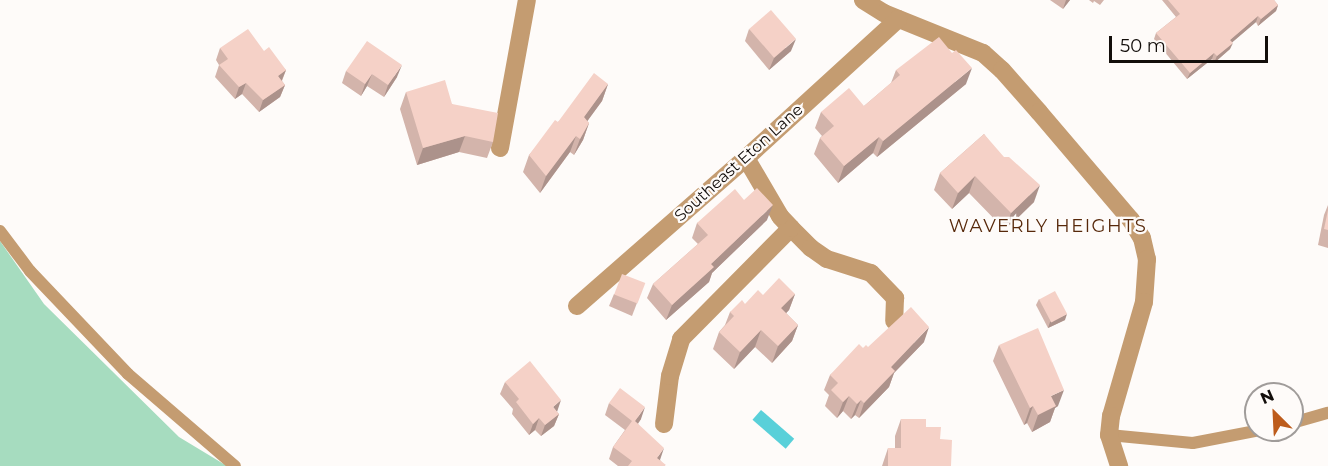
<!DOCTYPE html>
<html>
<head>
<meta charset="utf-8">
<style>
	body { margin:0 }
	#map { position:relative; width:1328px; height:466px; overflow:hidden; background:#fefbf9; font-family:Montserrat,sans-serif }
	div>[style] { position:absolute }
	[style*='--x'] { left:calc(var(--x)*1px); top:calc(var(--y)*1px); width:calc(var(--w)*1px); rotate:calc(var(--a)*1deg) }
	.green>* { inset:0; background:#a6dcbf }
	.water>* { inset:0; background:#59d0d9; transform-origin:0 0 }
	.lane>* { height:12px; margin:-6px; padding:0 6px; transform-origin:6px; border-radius:6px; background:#c49c71 }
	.street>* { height:18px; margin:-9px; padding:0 9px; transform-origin:9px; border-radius:9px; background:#c49c71 }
	.wall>* { inset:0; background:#d3b4ab }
	.shaded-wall>* { inset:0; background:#ac928b }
	.building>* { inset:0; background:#f5d1c7; transform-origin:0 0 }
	span { translate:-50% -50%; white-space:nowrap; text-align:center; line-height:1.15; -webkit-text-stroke:4.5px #fefbf9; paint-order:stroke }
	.street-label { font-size:16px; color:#130e0b }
	.neighbourhood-label { font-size:18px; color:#57280a; letter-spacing:1.5px }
	.north { position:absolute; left:1244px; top:382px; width:60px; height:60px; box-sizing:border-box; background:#fefbf9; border:2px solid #a09c9a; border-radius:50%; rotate:336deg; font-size:16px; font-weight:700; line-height:24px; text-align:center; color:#130e0b }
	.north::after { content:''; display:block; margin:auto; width:21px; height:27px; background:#bd5c1c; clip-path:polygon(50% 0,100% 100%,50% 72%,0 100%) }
	.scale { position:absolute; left:1109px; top:36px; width:159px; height:27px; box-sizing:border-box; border:3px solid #130e0b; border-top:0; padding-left:8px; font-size:18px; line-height:21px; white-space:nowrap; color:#130e0b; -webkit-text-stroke:4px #fefbf9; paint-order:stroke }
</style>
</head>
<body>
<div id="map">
	<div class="green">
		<i style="clip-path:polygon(0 241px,44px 304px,179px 437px,227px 466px,0 466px)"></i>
	</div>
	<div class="water">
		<i style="left:761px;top:410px;width:44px;height:13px;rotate:41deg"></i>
	</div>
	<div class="lane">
		<i style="--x:0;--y:231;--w:50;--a:53.1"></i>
		<i style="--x:30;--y:271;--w:142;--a:46.4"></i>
		<i style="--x:128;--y:374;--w:141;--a:40.7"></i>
		<i style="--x:1292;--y:423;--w:37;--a:-16"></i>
		<i style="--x:1109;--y:435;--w:84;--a:5.4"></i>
		<i style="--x:1193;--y:443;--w:68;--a:-11"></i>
	</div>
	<div class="street">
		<i style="--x:863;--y:0;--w:25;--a:32"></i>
		<i style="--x:884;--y:13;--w:107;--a:22"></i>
		<i style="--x:983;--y:53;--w:25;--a:42"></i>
		<i style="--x:1002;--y:70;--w:56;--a:48.6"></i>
		<i style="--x:1039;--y:112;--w:142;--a:49.6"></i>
		<i style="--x:1131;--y:220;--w:21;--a:59"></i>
		<i style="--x:1142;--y:238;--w:22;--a:77"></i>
		<i style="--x:1147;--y:259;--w:43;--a:94"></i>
		<i style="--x:1144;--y:302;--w:119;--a:106.1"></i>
		<i style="--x:1111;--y:416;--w:19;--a:96"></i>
		<i style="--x:1109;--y:435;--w:33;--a:72"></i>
		<i style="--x:500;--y:148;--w:150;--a:-79.7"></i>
		<i style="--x:791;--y:228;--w:28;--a:45"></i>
		<i style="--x:811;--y:248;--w:19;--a:35"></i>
		<i style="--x:827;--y:259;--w:46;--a:17.7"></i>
		<i style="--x:871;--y:273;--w:35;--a:46"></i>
		<i style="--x:895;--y:298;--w:23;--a:92"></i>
		<i style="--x:577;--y:306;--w:225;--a:-41.2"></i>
		<i style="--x:746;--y:158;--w:206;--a:-42.4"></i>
		<i style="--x:664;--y:424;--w:48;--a:-82.9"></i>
		<i style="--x:670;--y:376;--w:39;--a:-73"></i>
		<i style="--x:681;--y:339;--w:156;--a:-45.3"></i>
		<i style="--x:791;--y:228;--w:16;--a:-133"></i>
		<i style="--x:780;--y:216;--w:67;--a:-120.4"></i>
	</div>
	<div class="wall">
		<i style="clip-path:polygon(1050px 0,1070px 0,1063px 9px)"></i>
		<i style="clip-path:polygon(1089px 0,1104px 0,1100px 5px,1094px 1px,1093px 3px)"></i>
		<i style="clip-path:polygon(1162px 0,1274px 0,1278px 5px,1276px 11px,1258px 26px,1256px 22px,1232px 42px,1230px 49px,1214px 63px,1212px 59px,1187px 79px,1154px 39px,1156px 33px,1176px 17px)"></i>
		<i style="clip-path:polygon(749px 29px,791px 51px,769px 70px,745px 41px)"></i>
		<i style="clip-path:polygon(220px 48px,264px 51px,286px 70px,282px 81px,285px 85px,280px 97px,259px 112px,242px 94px,235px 99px,215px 77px,219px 65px,216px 60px)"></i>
		<i style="clip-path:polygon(896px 70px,966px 84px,877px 157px,873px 153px,838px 183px,814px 154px,820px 138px,822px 136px,815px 128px,821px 112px,864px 106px,891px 83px)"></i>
		<i style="clip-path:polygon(346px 71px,397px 77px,384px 97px,367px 86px,361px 96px,342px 83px)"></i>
		<i style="clip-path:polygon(608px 84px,602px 101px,587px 121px,589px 123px,583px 140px,574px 155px,570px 152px,540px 193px,523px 172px,529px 155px,558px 122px)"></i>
		<i style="clip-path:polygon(406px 92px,452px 104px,493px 142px,487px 158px,459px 152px,417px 165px,400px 109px)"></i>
		<i style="clip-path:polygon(984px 134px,1034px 202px,1005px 230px,969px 193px,952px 209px,934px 190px,940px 173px)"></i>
		<i style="clip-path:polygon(744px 200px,767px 220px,712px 273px,709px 282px,666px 320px,647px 298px,653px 284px,698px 244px,692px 238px,697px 223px)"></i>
		<i style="clip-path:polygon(1328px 205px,1328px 248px,1318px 245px,1324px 215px)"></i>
		<i style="clip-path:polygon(614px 294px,640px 295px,632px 316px,609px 306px)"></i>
		<i style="clip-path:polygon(795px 294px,789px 310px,786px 313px,798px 325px,792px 341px,772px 363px,755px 347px,734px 369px,713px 349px,719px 332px,725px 325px,730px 312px,763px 295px)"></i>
		<i style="clip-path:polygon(1039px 299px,1065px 320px,1048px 328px,1036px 305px)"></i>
		<i style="clip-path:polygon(924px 342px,894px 373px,889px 387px,859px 418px,855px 415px,851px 419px,843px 411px,837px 418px,825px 406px,829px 395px,824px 390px,830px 375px,863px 348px)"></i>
		<i style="clip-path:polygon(999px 345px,1058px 406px,1055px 408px,1050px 422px,1032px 432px,1027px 423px,1024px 425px,993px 361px)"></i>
		<i style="clip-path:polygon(505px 382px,557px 412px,559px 414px,554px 426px,541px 436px,535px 430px,529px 435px,512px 414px,513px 409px,500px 394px)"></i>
		<i style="clip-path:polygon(609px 403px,641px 419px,638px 424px,660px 460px,665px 466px,618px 466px,609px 459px,613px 447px,625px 430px,605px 415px)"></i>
		<i style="clip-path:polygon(901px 419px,926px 427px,940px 439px,951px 466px,882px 466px,888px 448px,895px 448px,895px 436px)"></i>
	</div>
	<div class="shaded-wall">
		<i style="clip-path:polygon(1066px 0,1070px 0,1063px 9px)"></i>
		<i style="clip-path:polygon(1278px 5px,1276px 11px,1258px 26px,1261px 19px)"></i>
		<i style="clip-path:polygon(1258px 16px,1256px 22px,1228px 46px,1230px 40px)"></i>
		<i style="clip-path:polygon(796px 39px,791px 51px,769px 70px,774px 58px)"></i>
		<i style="clip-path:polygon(1233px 43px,1230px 49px,1214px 63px,1217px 56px)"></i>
		<i style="clip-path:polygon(1214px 53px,1212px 59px,1187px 79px,1190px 73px)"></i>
		<i style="clip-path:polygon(402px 65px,397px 77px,384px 97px,388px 85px)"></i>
		<i style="clip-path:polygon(972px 68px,966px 84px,877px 157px,883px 141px)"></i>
		<i style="clip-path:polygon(286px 70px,281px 82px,278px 76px)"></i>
		<i style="clip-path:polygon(372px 74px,367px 86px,361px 96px,365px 84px)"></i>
		<i style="clip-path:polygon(246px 83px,242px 94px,235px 99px,239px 87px)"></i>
		<i style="clip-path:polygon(608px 84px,602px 101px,578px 134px,584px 117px)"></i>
		<i style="clip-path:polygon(285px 85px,280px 97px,259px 112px,263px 100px)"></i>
		<i style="clip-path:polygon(589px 123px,583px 140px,574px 155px,580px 139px)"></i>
		<i style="clip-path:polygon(465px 136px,459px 152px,417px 165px,423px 148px)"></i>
		<i style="clip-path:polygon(576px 136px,570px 152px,540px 193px,546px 176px)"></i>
		<i style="clip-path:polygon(879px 137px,873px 153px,838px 183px,844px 166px)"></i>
		<i style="clip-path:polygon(975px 176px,969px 193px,952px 209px,958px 193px)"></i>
		<i style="clip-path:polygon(1040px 185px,1034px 202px,1005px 230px,1011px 213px)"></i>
		<i style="clip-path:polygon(773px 205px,767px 220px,712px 273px,709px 282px,666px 320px,672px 305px,711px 264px)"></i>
		<i style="clip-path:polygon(795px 294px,789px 310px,775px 325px,781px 308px)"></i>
		<i style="clip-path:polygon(1067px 314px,1065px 320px,1048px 328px,1050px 322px)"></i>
		<i style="clip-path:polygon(798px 325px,792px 341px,772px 363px,778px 346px)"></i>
		<i style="clip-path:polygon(929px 327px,924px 342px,894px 373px,889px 387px,859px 418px,864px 403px,891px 367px)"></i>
		<i style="clip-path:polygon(761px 330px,755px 347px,734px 369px,740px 352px)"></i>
		<i style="clip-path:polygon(1064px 390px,1058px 406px,1055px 408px,1050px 422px,1032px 432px,1038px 415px,1051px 396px)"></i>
		<i style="clip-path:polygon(849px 396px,843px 411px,837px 418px,843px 402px)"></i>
		<i style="clip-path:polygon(561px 400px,557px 412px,553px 407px)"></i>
		<i style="clip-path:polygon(861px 400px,855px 415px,851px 419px,857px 404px)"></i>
		<i style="clip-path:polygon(1033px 406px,1027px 423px,1024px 425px,1030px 408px)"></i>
		<i style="clip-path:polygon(645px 407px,641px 419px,631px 433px,635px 421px)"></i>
		<i style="clip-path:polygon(559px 414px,554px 426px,541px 436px,545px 425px)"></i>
		<i style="clip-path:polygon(539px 418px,535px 430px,529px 435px,533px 424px)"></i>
		<i style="clip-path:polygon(664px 448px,660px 460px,655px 466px,657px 458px)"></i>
	</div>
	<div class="building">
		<i style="clip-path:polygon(1168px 0,1274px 0,1278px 5px,1261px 19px,1258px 16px,1230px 40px,1233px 43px,1217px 56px,1214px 53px,1190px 73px,1156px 33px,1180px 14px)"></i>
		<i style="left:771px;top:10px;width:38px;height:29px;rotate:49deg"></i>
		<i style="clip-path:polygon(248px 29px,264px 51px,269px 47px,286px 70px,278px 76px,285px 85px,263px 100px,246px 83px,239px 87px,219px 65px,228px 59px,220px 48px)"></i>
		<i style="clip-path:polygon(939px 37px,952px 53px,956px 50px,972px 68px,883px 141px,879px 137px,844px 166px,820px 138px,834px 126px,821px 112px,849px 88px,864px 106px,900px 75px,896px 70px)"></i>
		<i style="clip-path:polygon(367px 41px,402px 65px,388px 85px,372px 74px,365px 84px,346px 71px)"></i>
		<i style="clip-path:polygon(594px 73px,608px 84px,584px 117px,589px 123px,580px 139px,576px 136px,546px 176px,529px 155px,555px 120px,558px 122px)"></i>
		<i style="clip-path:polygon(445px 80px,452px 104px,498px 113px,493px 142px,465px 136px,423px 148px,406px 92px)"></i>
		<i style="clip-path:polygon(984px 134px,1004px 157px,1009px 157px,1040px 185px,1011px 213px,975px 176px,958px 193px,940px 173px)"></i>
		<i style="clip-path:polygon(757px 188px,773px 205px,711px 264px,714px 267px,672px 305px,653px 284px,708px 235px,697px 223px,735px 189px,744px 200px)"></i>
		<i style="clip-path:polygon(1328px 210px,1328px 230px,1324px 229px)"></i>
		<i style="left:622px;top:274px;width:25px;height:22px;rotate:21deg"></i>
		<i style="clip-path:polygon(779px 278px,795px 294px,781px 308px,798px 325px,778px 346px,761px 330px,740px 352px,719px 332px,734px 316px,730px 312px,742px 300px,745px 304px,758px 290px,763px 295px)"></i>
		<i style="left:1055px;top:291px;width:26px;height:18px;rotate:62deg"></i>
		<i style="clip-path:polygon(911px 307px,929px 327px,891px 367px,895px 371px,864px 403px,861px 400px,857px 404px,849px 396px,843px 402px,831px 390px,838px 383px,830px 375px,859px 344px,863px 348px,866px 345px,868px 347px)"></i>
		<i style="clip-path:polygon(1038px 328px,1064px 390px,1051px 396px,1056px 406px,1038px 415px,1033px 406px,1030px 408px,999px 345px)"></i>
		<i style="clip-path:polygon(530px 361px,561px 400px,553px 407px,559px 414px,545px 425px,539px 418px,533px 424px,516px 402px,519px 399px,505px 382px)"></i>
		<i style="clip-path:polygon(620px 388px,645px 407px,635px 421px,664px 448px,657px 458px,666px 465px,664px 466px,628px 466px,632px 461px,613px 447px,632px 421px,609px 403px)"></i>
		<i style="clip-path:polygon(901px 419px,926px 419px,926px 427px,941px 427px,940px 439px,952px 440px,951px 466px,888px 466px,888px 448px,901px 448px)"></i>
	</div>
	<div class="street-label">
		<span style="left:739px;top:163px;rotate:-42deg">Southeast Eton Lane</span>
	</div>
	<div class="neighbourhood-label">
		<span style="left:1048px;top:226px">WAVERLY HEIGHTS</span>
	</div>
	<div class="north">N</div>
	<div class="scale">50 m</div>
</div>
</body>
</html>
